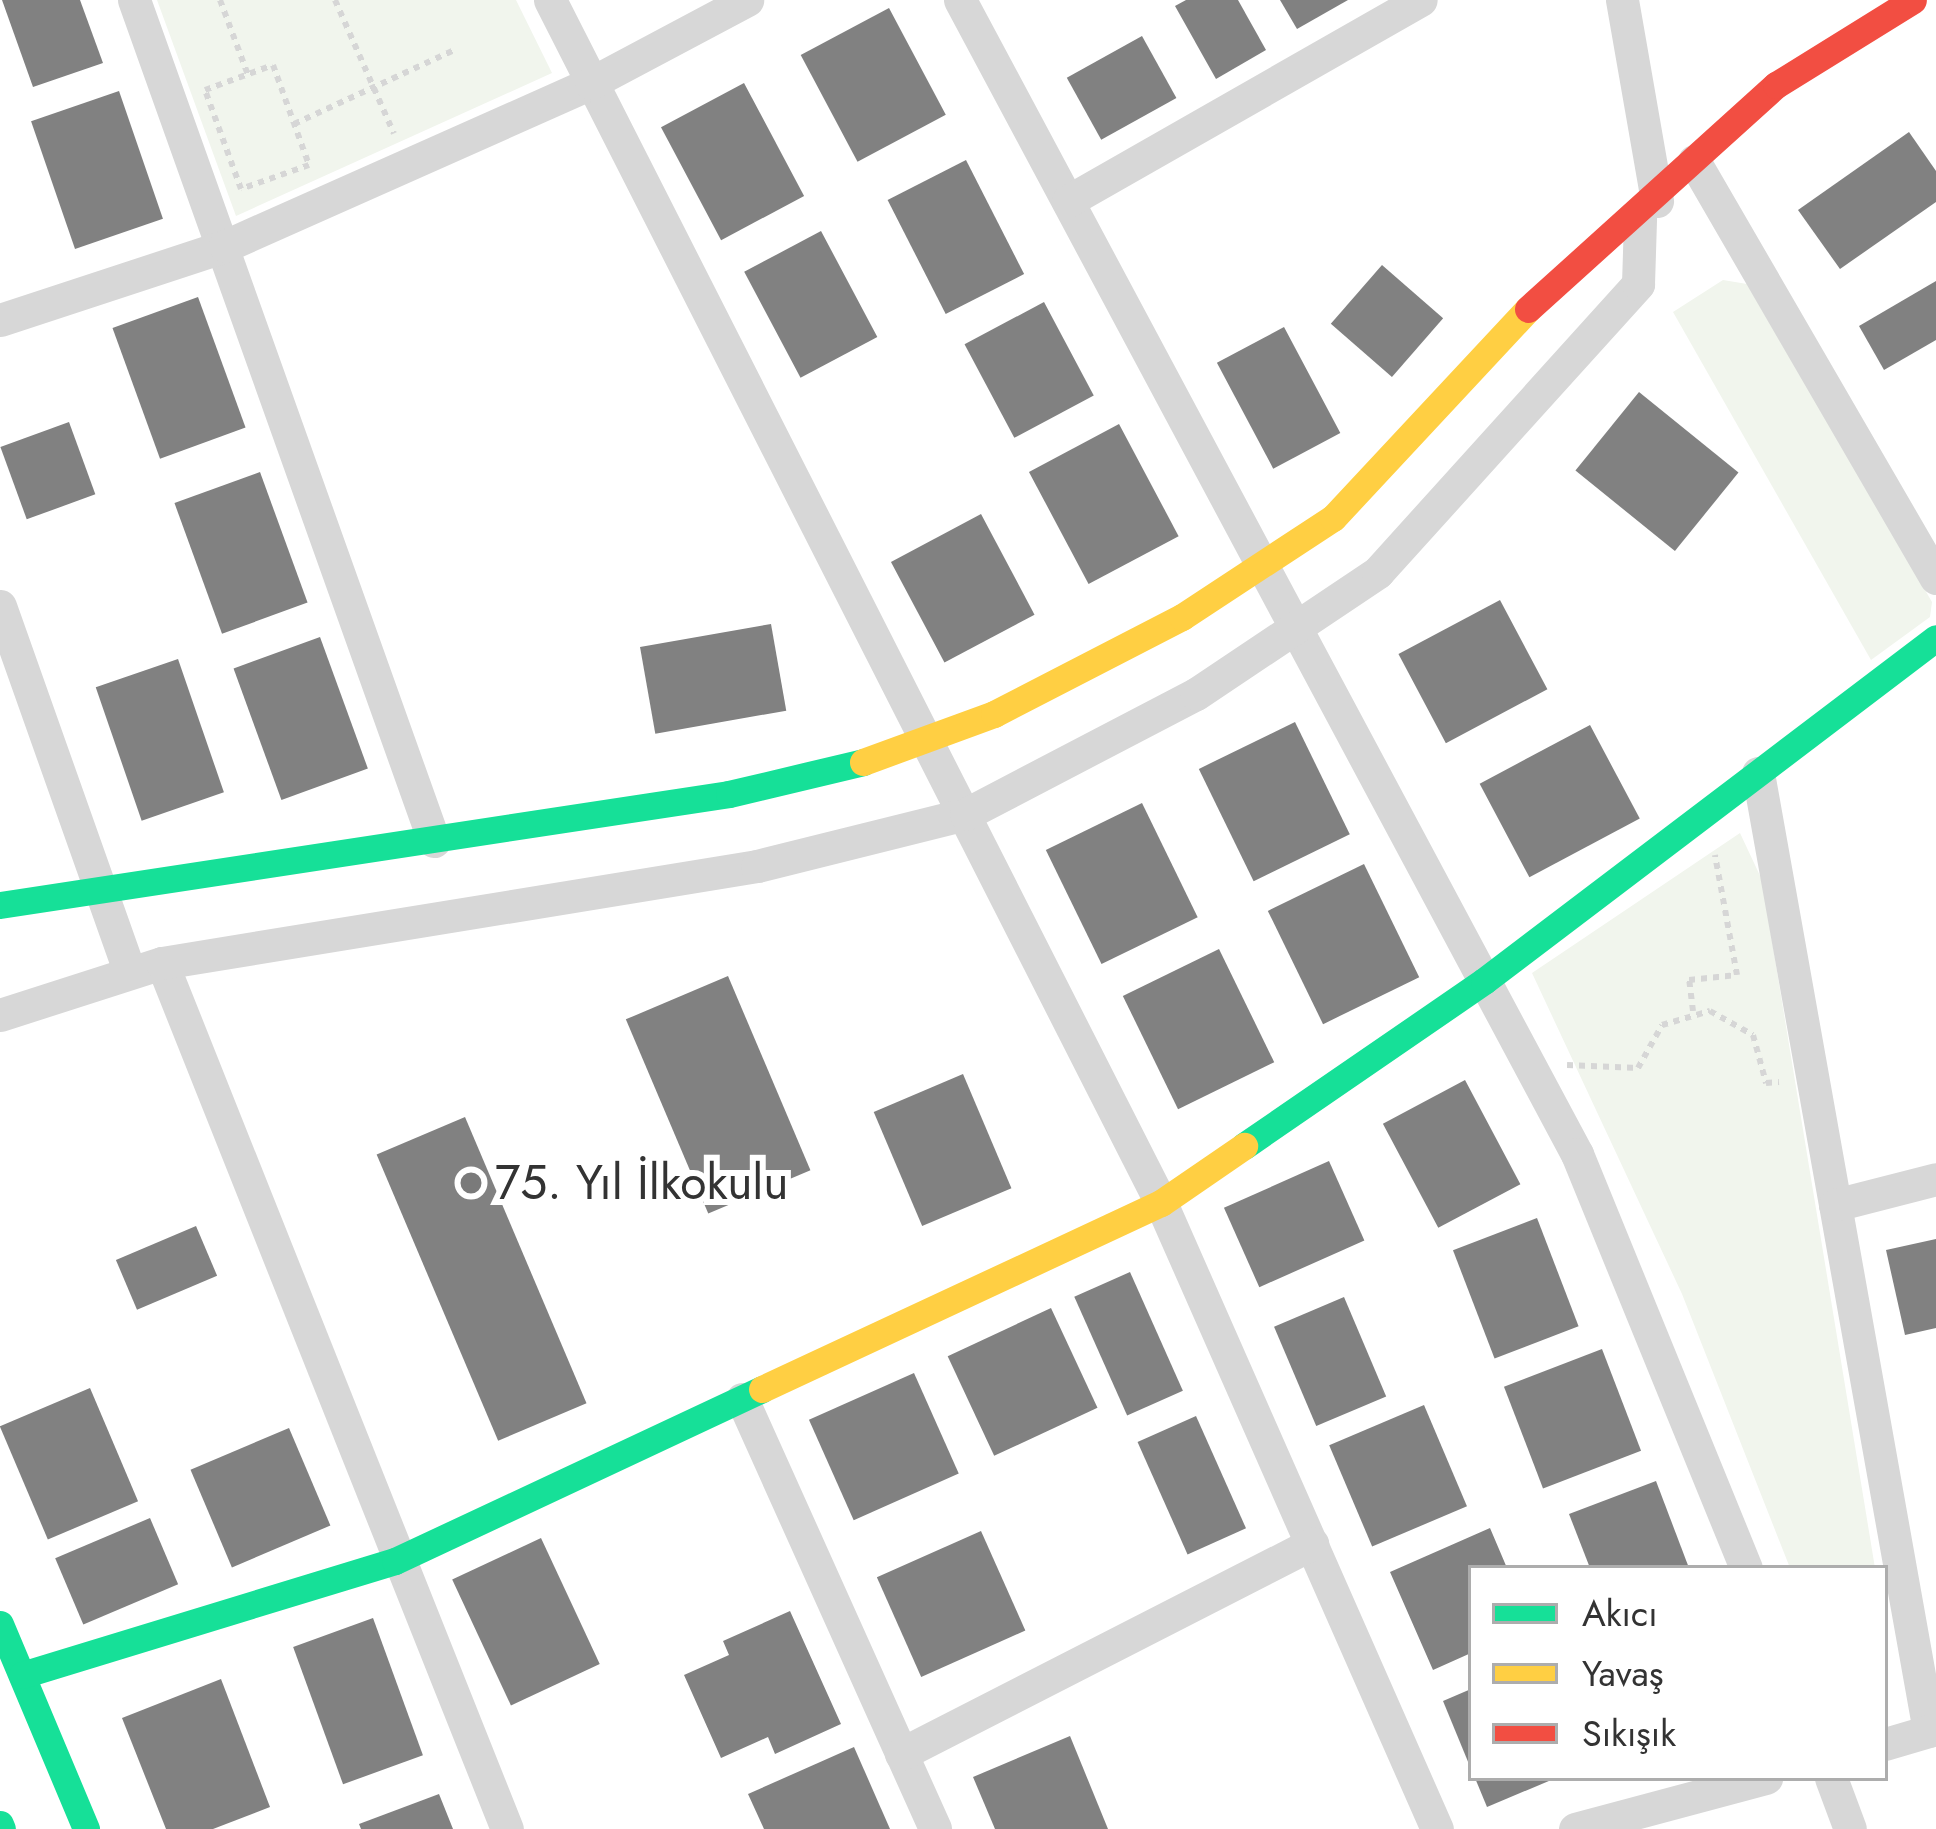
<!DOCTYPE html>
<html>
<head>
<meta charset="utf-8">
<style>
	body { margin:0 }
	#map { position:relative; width:1936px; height:1829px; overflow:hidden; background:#fff; font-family:Jost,sans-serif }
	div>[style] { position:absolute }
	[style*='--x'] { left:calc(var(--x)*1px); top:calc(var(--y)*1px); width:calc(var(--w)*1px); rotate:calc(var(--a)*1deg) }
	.green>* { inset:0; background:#f1f5ed }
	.building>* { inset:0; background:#818181; transform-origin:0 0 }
	.path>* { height:6px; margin-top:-3px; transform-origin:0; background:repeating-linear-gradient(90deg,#d6d6d6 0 6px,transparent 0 12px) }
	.street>* { height:33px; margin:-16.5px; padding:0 16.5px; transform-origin:16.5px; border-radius:16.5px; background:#d7d7d7 }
	.fast>* { height:27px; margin:-13.5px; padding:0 13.5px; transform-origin:13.5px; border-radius:13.5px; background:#16e098 }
	.slow>* { height:27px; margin:-13.5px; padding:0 13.5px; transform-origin:13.5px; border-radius:13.5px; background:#ffcf43 }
	.jam>* { height:27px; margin:-13.5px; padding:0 13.5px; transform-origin:13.5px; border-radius:13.5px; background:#f24e42 }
	.dots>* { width:33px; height:33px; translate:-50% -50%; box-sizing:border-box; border:6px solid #fff; border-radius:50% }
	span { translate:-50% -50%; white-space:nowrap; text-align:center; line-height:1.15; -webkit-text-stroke:12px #fff; paint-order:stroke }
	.poi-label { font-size:48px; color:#333 }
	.left { translate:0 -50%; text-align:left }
	.legend { position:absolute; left:1468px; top:1565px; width:420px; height:216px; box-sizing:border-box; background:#fff; border:3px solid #adadad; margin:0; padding:15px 21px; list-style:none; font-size:36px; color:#333 }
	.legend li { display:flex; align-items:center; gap:24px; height:60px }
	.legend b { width:60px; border:3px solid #adadad }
</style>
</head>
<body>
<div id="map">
	<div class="green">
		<i style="clip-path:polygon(157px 0,516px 0,552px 73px,236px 216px)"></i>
		<i style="clip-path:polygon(1723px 280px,1747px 284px,1932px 602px,1930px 617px,1871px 660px,1673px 312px)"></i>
		<i style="clip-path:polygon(1740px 833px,1762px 880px,1875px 1568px,1790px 1568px,1682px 1294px,1532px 973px)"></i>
	</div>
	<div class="building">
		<i style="clip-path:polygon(2px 0,80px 0,103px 63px,33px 87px)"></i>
		<i style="clip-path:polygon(1186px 0,1238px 0,1266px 50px,1216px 79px,1175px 6px)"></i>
		<i style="clip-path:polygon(1280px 0,1348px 0,1297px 29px)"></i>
		<i style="left:889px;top:8px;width:121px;height:100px;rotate:62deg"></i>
		<i style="left:1142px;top:36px;width:71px;height:86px;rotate:61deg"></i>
		<i style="left:744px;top:83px;width:128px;height:94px;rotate:62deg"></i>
		<i style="left:119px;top:91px;width:135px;height:93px;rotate:71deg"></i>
		<i style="clip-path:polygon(1909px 132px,1936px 171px,1936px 202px,1840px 269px,1798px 210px)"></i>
		<i style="left:966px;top:160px;width:128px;height:88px;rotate:63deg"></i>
		<i style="left:821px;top:231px;width:120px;height:87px;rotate:62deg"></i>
		<i style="left:1382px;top:265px;width:81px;height:78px;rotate:41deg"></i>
		<i style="clip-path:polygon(1936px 281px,1936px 340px,1884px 370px,1859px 326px)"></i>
		<i style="left:198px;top:297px;width:139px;height:91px;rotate:70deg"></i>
		<i style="left:1044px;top:302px;width:106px;height:90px;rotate:62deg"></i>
		<i style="left:1284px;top:327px;width:120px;height:76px;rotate:62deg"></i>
		<i style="left:1639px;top:392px;width:128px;height:101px;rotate:39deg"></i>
		<i style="left:69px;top:422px;width:77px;height:73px;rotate:70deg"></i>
		<i style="left:1119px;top:424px;width:127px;height:102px;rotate:62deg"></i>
		<i style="left:260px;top:472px;width:139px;height:91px;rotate:70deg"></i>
		<i style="left:981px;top:514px;width:114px;height:102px;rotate:62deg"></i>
		<i style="left:1500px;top:600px;width:101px;height:115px;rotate:62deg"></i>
		<i style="left:771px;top:624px;width:88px;height:133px;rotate:80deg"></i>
		<i style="left:320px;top:637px;width:140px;height:92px;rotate:70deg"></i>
		<i style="left:178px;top:659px;width:141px;height:87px;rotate:71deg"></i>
		<i style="left:1295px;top:722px;width:125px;height:107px;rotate:64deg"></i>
		<i style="left:1590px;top:725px;width:106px;height:125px;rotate:62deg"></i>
		<i style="left:1142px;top:803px;width:127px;height:107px;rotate:64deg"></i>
		<i style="left:1364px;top:864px;width:126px;height:107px;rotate:64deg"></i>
		<i style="left:1219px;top:949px;width:126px;height:107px;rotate:64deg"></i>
		<i style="left:728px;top:976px;width:211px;height:111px;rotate:67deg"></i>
		<i style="left:963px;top:1074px;width:124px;height:97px;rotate:67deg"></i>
		<i style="left:1465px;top:1080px;width:118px;height:93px;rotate:62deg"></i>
		<i style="left:465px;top:1117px;width:311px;height:96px;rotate:67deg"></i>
		<i style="left:1329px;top:1161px;width:87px;height:115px;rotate:66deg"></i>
		<i style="left:1537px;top:1218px;width:116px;height:90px;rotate:69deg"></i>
		<i style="left:196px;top:1226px;width:54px;height:87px;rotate:67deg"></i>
		<i style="clip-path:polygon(1936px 1239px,1936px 1328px,1905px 1335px,1886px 1250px)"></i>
		<i style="left:1130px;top:1272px;width:130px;height:61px;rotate:66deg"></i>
		<i style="left:1344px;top:1297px;width:108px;height:76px;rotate:67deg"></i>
		<i style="left:1051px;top:1308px;width:110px;height:114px;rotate:65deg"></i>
		<i style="left:1602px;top:1349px;width:109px;height:105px;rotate:69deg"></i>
		<i style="left:914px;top:1373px;width:110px;height:115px;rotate:66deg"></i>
		<i style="left:90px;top:1388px;width:123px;height:98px;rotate:67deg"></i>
		<i style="left:1424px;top:1405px;width:110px;height:103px;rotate:67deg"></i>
		<i style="left:1196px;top:1416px;width:123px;height:64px;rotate:66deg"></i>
		<i style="left:289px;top:1428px;width:106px;height:107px;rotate:67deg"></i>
		<i style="clip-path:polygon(1656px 1481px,1689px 1568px,1590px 1568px,1569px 1514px)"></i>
		<i style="left:150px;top:1518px;width:72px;height:103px;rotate:67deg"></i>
		<i style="clip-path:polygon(1490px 1528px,1507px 1568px,1471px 1568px,1471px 1653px,1433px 1670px,1390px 1572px)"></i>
		<i style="left:981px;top:1531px;width:109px;height:114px;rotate:66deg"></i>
		<i style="left:541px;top:1538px;width:139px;height:98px;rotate:65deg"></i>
		<i style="clip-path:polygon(790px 1611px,841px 1724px,775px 1754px,768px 1737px,721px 1758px,684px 1675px,729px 1655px,723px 1641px)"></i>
		<i style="left:373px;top:1618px;width:146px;height:85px;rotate:70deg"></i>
		<i style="clip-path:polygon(221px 1679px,270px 1807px,213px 1829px,166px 1829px,122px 1718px)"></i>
		<i style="clip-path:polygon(1471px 1689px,1471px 1769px,1443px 1701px)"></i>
		<i style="clip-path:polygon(1070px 1736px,1108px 1829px,995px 1829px,973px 1777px)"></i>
		<i style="clip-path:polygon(854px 1747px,890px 1829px,764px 1829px,748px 1794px)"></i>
		<i style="clip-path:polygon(1475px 1778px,1556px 1778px,1487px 1807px)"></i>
		<i style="clip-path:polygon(439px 1794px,453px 1829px,361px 1829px,359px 1824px)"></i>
	</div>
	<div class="path">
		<i style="--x:220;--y:0;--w:80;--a:69.5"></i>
		<i style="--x:335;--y:0;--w:146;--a:66.2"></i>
		<i style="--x:273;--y:65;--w:106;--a:70.2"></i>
		<i style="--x:309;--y:165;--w:72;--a:160.6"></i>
		<i style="--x:241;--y:189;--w:105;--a:-110"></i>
		<i style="--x:205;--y:90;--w:72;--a:-20.2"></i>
		<i style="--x:294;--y:124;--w:176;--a:-24.8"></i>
		<i style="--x:1693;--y:1011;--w:31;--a:-97"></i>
		<i style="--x:1689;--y:980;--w:48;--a:-5.9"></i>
		<i style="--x:1737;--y:975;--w:122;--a:-100.4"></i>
		<i style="--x:1567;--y:1065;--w:71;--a:2.4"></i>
		<i style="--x:1638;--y:1068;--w:49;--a:-60.8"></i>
		<i style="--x:1662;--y:1025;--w:50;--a:-16.3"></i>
		<i style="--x:1710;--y:1011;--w:49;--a:29.2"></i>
		<i style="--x:1753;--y:1035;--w:50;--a:74.8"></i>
		<i style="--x:1766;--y:1083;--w:13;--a:-4"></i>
	</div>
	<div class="street">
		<i style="--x:134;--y:0;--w:893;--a:70.37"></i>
		<i style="--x:550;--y:0;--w:1349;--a:63.07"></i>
		<i style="--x:1161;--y:1203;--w:684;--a:66.21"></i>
		<i style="--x:960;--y:0;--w:1309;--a:61.87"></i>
		<i style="--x:1577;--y:1154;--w:447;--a:67.8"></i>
		<i style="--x:1622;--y:0;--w:204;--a:80.1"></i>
		<i style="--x:1694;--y:161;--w:482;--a:59.9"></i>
		<i style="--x:1068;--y:201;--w:406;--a:-29.7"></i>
		<i style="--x:0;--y:320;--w:237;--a:-18.2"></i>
		<i style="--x:225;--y:246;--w:401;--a:-24"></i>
		<i style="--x:591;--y:83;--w:177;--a:-28"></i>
		<i style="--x:0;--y:606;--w:387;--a:70.5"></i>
		<i style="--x:1758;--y:773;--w:973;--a:79.88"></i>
		<i style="--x:162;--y:963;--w:932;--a:68.28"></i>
		<i style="--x:0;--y:1015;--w:170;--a:-17.8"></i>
		<i style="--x:162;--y:963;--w:603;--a:-9.26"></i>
		<i style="--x:757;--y:866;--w:215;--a:-14"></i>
		<i style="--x:966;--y:814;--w:259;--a:-27.6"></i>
		<i style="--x:1196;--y:694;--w:219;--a:-33.8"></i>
		<i style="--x:1378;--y:572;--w:388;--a:-47.9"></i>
		<i style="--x:1638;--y:284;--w:65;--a:-88.2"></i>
		<i style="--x:1835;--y:1205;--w:104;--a:-14.4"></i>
		<i style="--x:742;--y:1399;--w:471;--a:65.8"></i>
		<i style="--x:1885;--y:1744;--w:53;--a:-16.4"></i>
		<i style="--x:901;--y:1754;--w:462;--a:-27.1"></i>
		<i style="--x:1831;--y:1778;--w:54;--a:69.6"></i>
		<i style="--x:1575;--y:1829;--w:198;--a:-15"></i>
	</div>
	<div class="fast">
		<i style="--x:0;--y:905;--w:737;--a:-8.66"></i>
		<i style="--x:729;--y:794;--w:138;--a:-13.4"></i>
		<i style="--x:1244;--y:1146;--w:291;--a:-34.5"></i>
		<i style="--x:1484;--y:981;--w:567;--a:-37.19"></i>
		<i style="--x:0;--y:1624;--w:222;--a:67.2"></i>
		<i style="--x:22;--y:1675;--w:390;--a:-17"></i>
		<i style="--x:395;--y:1561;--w:405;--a:-25.1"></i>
		<i style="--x:0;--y:1824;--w:5;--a:68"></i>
	</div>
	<div class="slow">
		<i style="--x:863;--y:762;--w:140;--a:-20.1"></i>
		<i style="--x:994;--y:714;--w:212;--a:-27.3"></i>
		<i style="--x:1182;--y:617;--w:181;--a:-33.3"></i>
		<i style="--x:1333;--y:518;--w:286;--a:-47"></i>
		<i style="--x:762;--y:1389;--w:440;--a:-25"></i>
		<i style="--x:1161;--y:1203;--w:101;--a:-34.5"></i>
	</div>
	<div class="jam">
		<i style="--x:1528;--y:309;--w:334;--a:-42.1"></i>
		<i style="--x:1776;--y:85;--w:161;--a:-31.8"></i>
	</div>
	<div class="dots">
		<i style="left:471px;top:1183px;background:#7a7a7a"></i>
	</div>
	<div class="poi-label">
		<span class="left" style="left:495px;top:1183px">75. Yıl İlkokulu</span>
	</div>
	<ul class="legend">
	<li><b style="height:15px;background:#16e098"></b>Akıcı</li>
	<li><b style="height:15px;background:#ffcf43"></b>Yavaş</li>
	<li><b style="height:15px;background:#f24e42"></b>Sıkışık</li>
	</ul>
</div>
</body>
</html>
